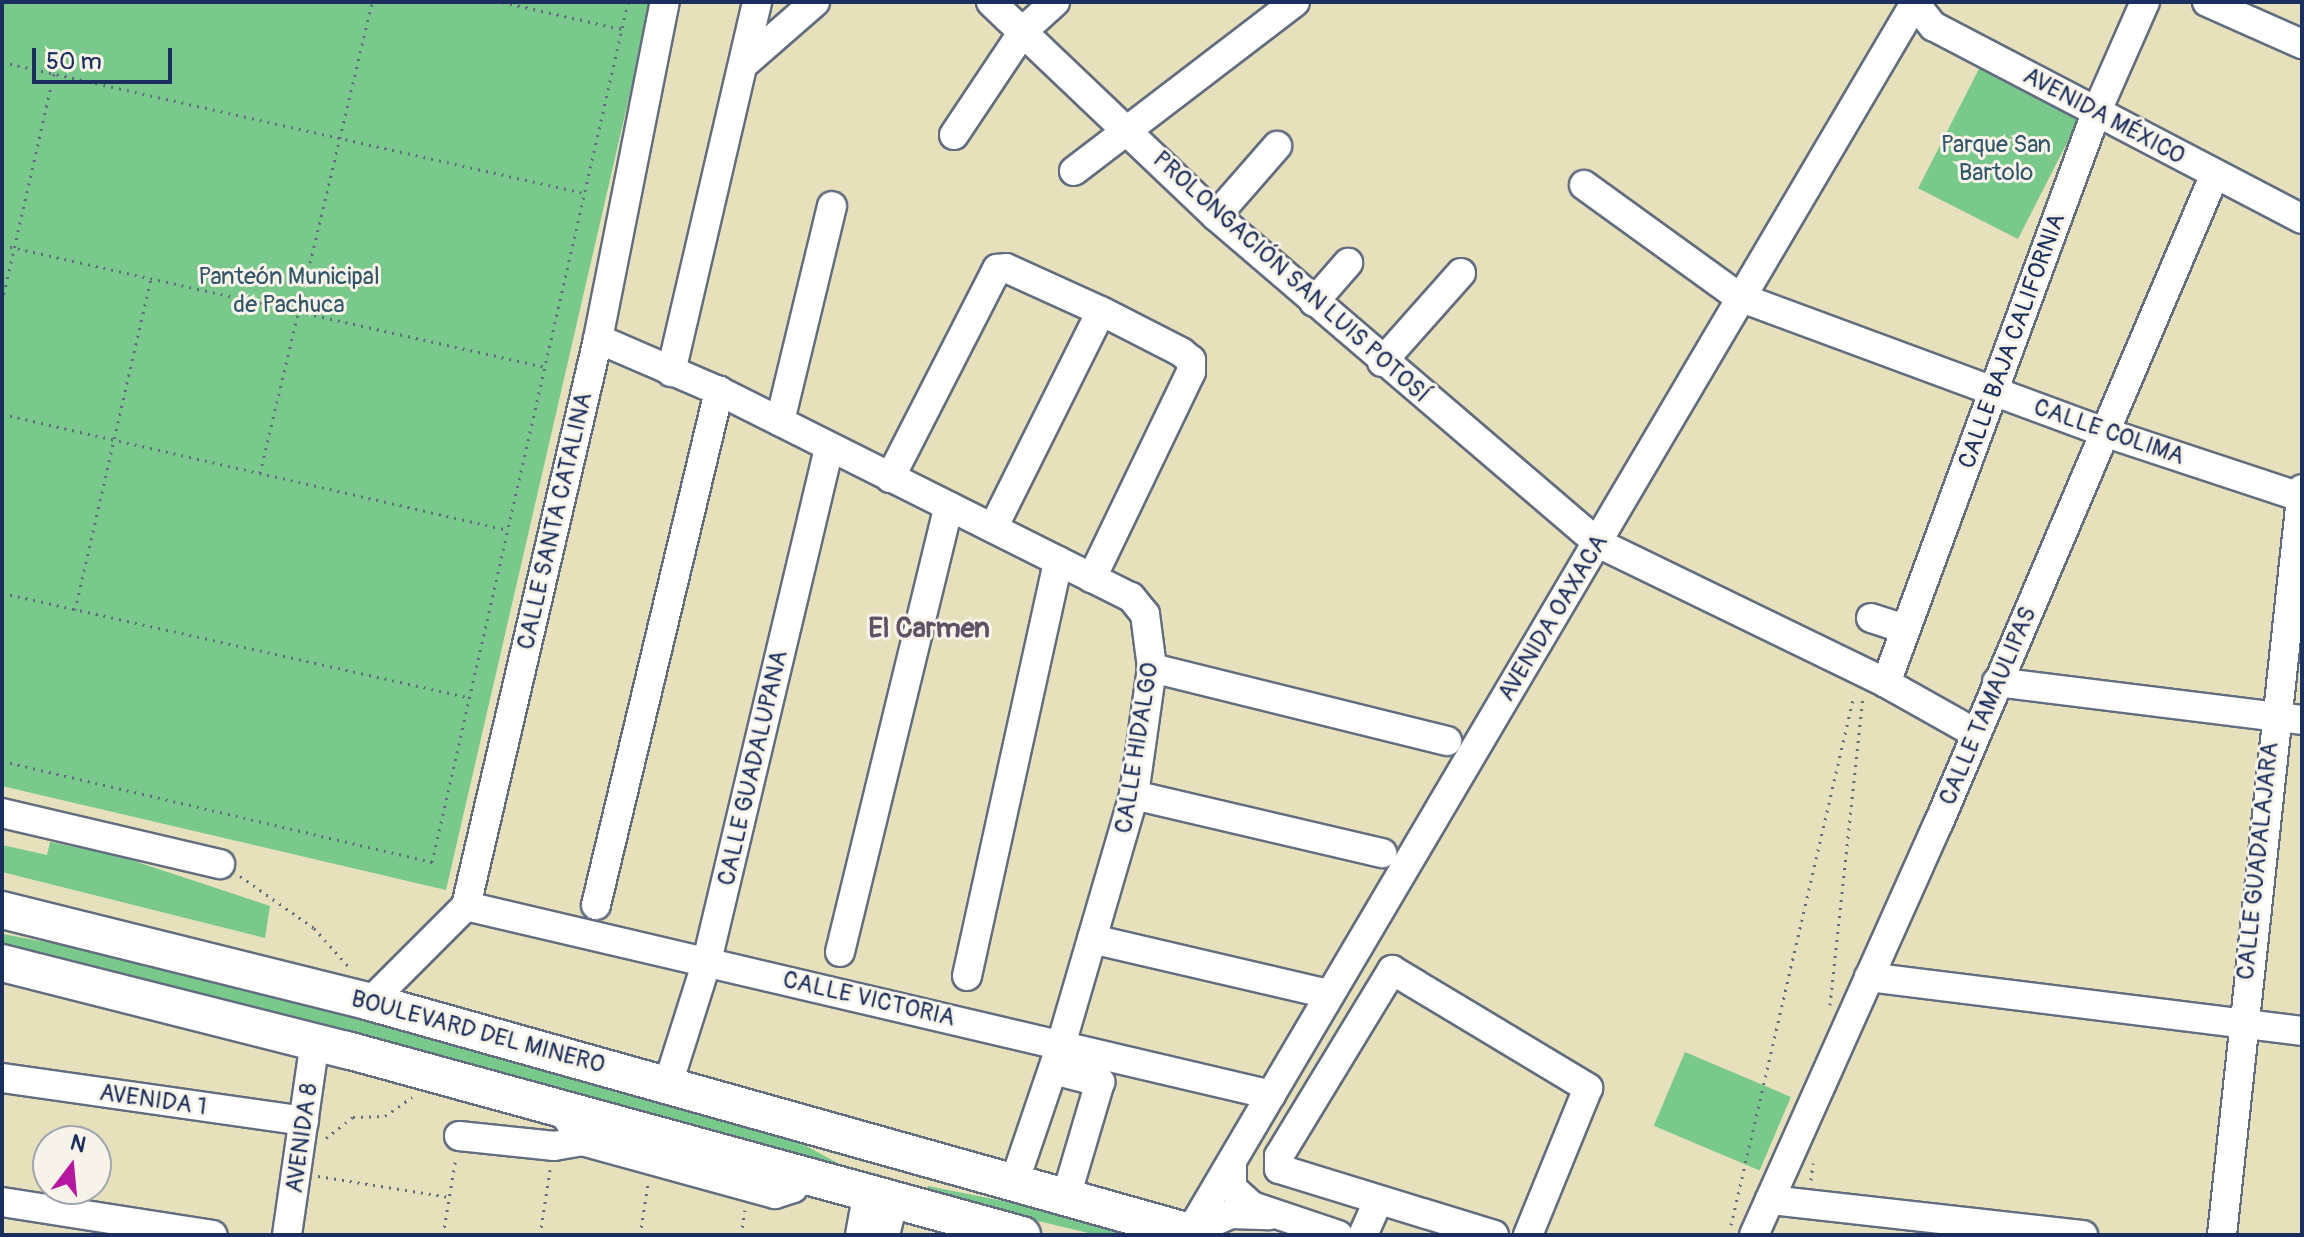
<!DOCTYPE html>
<html>
<head>
<meta charset="utf-8">
<style>
	body { margin:0 }
	#map { position:relative; width:2304px; height:1237px; overflow:hidden; background:#e7e0bc; font-family:Pangolin,sans-serif }
	div>[style] { position:absolute }
	[style*='--x'] { left:calc(var(--x)*1px); top:calc(var(--y)*1px); width:calc(var(--w)*1px); rotate:calc(var(--a)*1deg) }
	.green>* { inset:0; background:#78c98b; transform-origin:0 0 }
	.path>* { height:3px; margin-top:-1.5px; transform-origin:0; background:repeating-linear-gradient(90deg,#626d7f 0 2px,transparent 0 8px) }
	.roads { filter:drop-shadow(2px 0 #626d7f) drop-shadow(-2px 0 #626d7f) drop-shadow(0 2px #626d7f) drop-shadow(0 -2px #626d7f) }
	.minor>* { height:28px; margin:-14px; padding:0 14px; transform-origin:14px; border-radius:14px; background:#fff }
	.major>* { height:36px; margin:-18px; padding:0 18px; transform-origin:18px; border-radius:18px; background:#fff }
	span { translate:-50% -50%; white-space:nowrap; text-align:center; line-height:1.15; -webkit-text-stroke:6px #f7f3e8; paint-order:stroke }
	.street-label { font-size:24px; color:#1b2f5e }
	.park-label { font-size:24px; color:#325669 }
	.quarter-label { font-size:28px; color:#5f5265; font-weight:700 }
	.frame { position:absolute; inset:0; border:4px solid #1b2f5e; pointer-events:none }
	.north { position:absolute; left:32px; top:1125px; width:80px; height:80px; box-sizing:border-box; background:#f7f3e8; border:2px solid #9fa5b1; border-radius:50%; rotate:16deg; font-size:22px; font-weight:700; line-height:32px; text-align:center; color:#1b2f5e }
	.north::after { content:''; display:block; margin:auto; width:28px; height:36px; background:#b5179e; clip-path:polygon(50% 0,100% 100%,50% 72%,0 100%) }
	.scale { position:absolute; left:32px; top:48px; width:140px; height:36px; box-sizing:border-box; border:4px solid #1b2f5e; border-top:0; padding-left:10px; font-size:24px; line-height:28px; white-space:nowrap; color:#1b2f5e; -webkit-text-stroke:6px #f7f3e8; paint-order:stroke }
</style>
</head>
<body>
<div id="map">
	<div class="green">
		<i style="clip-path:polygon(2px 2px,651px 2px,446px 890px,2px 786px)"></i>
		<i style="left:1984px;top:59px;width:112px;height:145px;rotate:27deg"></i>
		<i style="clip-path:polygon(50px 842px,116px 855px,270px 906px,265px 938px,2px 872px,2px 845px,47px 855px)"></i>
		<i style="clip-path:polygon(2px 934px,151px 961px,689px 1105px,806px 1146px,845px 1167px,844px 1171px,2px 947px)"></i>
		<i style="left:1685px;top:1052px;width:115px;height:80px;rotate:23deg"></i>
		<i style="clip-path:polygon(928px 1186px,1097px 1220px,1151px 1235px,1097px 1235px,933px 1196px,925px 1194px)"></i>
	</div>
	<div class="path">
		<i style="--x:502;--y:2;--w:123;--a:12.7"></i>
		<i style="--x:2;--y:62;--w:597;--a:12.69"></i>
		<i style="--x:2;--y:245;--w:557;--a:12.66"></i>
		<i style="--x:2;--y:302;--w:234;--a:-77.2"></i>
		<i style="--x:2;--y:414;--w:519;--a:12.91"></i>
		<i style="--x:260;--y:473;--w:484;--a:-76.6"></i>
		<i style="--x:2;--y:593;--w:480;--a:12.6"></i>
		<i style="--x:75;--y:610;--w:340;--a:-77.1"></i>
		<i style="--x:2;--y:761;--w:442;--a:13.2"></i>
		<i style="--x:432;--y:862;--w:882;--a:-77.16"></i>
		<i style="--x:240;--y:876;--w:90;--a:35.1"></i>
		<i style="--x:314;--y:928;--w:54;--a:48"></i>
		<i style="--x:1830;--y:1005;--w:309;--a:-83.9"></i>
		<i style="--x:326;--y:1138;--w:34;--a:-38"></i>
		<i style="--x:353;--y:1117;--w:32;--a:-2"></i>
		<i style="--x:385;--y:1116;--w:33;--a:-35"></i>
		<i style="--x:318;--y:1176;--w:133;--a:9.1"></i>
		<i style="--x:1811;--y:1180;--w:17;--a:-83"></i>
		<i style="--x:1731;--y:1225;--w:544;--a:-76.93"></i>
		<i style="--x:443;--y:1235;--w:79;--a:-80.5"></i>
		<i style="--x:540;--y:1235;--w:66;--a:-81.3"></i>
		<i style="--x:640;--y:1235;--w:52;--a:-81.1"></i>
		<i style="--x:741;--y:1235;--w:25;--a:-81"></i>
	</div>
	<div class="roads">
		<div class="minor">
			<i style="--x:991;--y:2;--w:311;--a:43.6"></i>
			<i style="--x:1216;--y:216;--w:503;--a:40.56"></i>
			<i style="--x:1598;--y:543;--w:320;--a:25.9"></i>
			<i style="--x:1886;--y:683;--w:102;--a:29.3"></i>
			<i style="--x:1914;--y:2;--w:31;--a:52"></i>
			<i style="--x:1933;--y:26;--w:416;--a:27.6"></i>
			<i style="--x:2207;--y:2;--w:104;--a:23.9"></i>
			<i style="--x:744;--y:64;--w:94;--a:-41.1"></i>
			<i style="--x:954;--y:135;--w:126;--a:-56.3"></i>
			<i style="--x:1024;--y:30;--w:42;--a:-42.1"></i>
			<i style="--x:1074;--y:171;--w:278;--a:-37.4"></i>
			<i style="--x:1584;--y:185;--w:191;--a:35.9"></i>
			<i style="--x:1739;--y:297;--w:392;--a:20.3"></i>
			<i style="--x:2107;--y:433;--w:204;--a:18.3"></i>
			<i style="--x:1216;--y:216;--w:93;--a:-48.9"></i>
			<i style="--x:1314;--y:302;--w:52;--a:-48.9"></i>
			<i style="--x:598;--y:339;--w:132;--a:23.3"></i>
			<i style="--x:719;--y:391;--w:461;--a:26.6"></i>
			<i style="--x:1131;--y:597;--w:22;--a:51"></i>
			<i style="--x:1145;--y:614;--w:54;--a:82.6"></i>
			<i style="--x:1152;--y:668;--w:128;--a:98.1"></i>
			<i style="--x:1134;--y:795;--w:260;--a:106.3"></i>
			<i style="--x:1061;--y:1045;--w:149;--a:108.8"></i>
			<i style="--x:1382;--y:362;--w:119;--a:-48.4"></i>
			<i style="--x:671;--y:372;--w:380;--a:-76.9"></i>
			<i style="--x:780;--y:421;--w:221;--a:-76.4"></i>
			<i style="--x:890;--y:478;--w:235;--a:-62.9"></i>
			<i style="--x:997;--y:269;--w:9;--a:-6"></i>
			<i style="--x:1006;--y:268;--w:104;--a:24.4"></i>
			<i style="--x:1101;--y:311;--w:90;--a:27.1"></i>
			<i style="--x:1181;--y:352;--w:13;--a:39"></i>
			<i style="--x:1191;--y:360;--w:12;--a:90"></i>
			<i style="--x:1191;--y:372;--w:229;--a:115.7"></i>
			<i style="--x:993;--y:528;--w:242;--a:-63.5"></i>
			<i style="--x:1871;--y:618;--w:36;--a:18"></i>
			<i style="--x:1152;--y:668;--w:304;--a:13.9"></i>
			<i style="--x:1997;--y:682;--w:307;--a:7.1"></i>
			<i style="--x:1886;--y:683;--w:607;--a:-69.78"></i>
			<i style="--x:2096;--y:113;--w:121;--a:-66.2"></i>
			<i style="--x:1134;--y:795;--w:255;--a:13.2"></i>
			<i style="--x:2;--y:813;--w:224;--a:13.2"></i>
			<i style="--x:596;--y:905;--w:529;--a:-76.54"></i>
			<i style="--x:466;--y:906;--w:827;--a:13.21"></i>
			<i style="--x:1092;--y:939;--w:242;--a:13.1"></i>
			<i style="--x:840;--y:952;--w:459;--a:-76.3"></i>
			<i style="--x:967;--y:976;--w:425;--a:-77.6"></i>
			<i style="--x:1869;--y:977;--w:436;--a:7.1"></i>
			<i style="--x:370;--y:1002;--w:136;--a:-45"></i>
			<i style="--x:466;--y:906;--w:582;--a:-76.89"></i>
			<i style="--x:598;--y:339;--w:344;--a:-78.8"></i>
			<i style="--x:1053;--y:1070;--w:49;--a:14.3"></i>
			<i style="--x:1100;--y:1082;--w:123;--a:106.5"></i>
			<i style="--x:2;--y:1078;--w:305;--a:8.1"></i>
			<i style="--x:668;--y:1084;--w:129;--a:-72.4"></i>
			<i style="--x:707;--y:961;--w:527;--a:-76.62"></i>
			<i style="--x:560;--y:1107;--w:40;--a:57.1"></i>
			<i style="--x:582;--y:1141;--w:200;--a:15.4"></i>
			<i style="--x:775;--y:1194;--w:19;--a:-18"></i>
			<i style="--x:793;--y:1188;--w:17;--a:-59"></i>
			<i style="--x:459;--y:1136;--w:96;--a:6"></i>
			<i style="--x:554;--y:1146;--w:28;--a:-10"></i>
			<i style="--x:1232;--y:1162;--w:26;--a:90"></i>
			<i style="--x:1232;--y:1188;--w:27;--a:42"></i>
			<i style="--x:1252;--y:1206;--w:91;--a:18.6"></i>
			<i style="--x:1770;--y:1200;--w:315;--a:6.4"></i>
			<i style="--x:2;--y:1202;--w:213;--a:8.9"></i>
			<i style="--x:1190;--y:1232;--w:1427;--a:-59.46"></i>
			<i style="--x:1190;--y:1232;--w:45;--a:-23.7"></i>
			<i style="--x:1231;--y:1214;--w:38;--a:2"></i>
			<i style="--x:287;--y:1235;--w:196;--a:-81.8"></i>
			<i style="--x:860;--y:1235;--w:45;--a:-79.7"></i>
			<i style="--x:885;--y:1235;--w:38;--a:-76"></i>
			<i style="--x:1363;--y:1235;--w:37;--a:-66"></i>
			<i style="--x:1494;--y:1235;--w:225;--a:-162.9"></i>
			<i style="--x:1279;--y:1169;--w:13;--a:-90"></i>
			<i style="--x:1279;--y:1156;--w:218;--a:-58.7"></i>
			<i style="--x:1392;--y:970;--w:229;--a:31"></i>
			<i style="--x:1588;--y:1088;--w:159;--a:112.2"></i>
			<i style="--x:1754;--y:1235;--w:453;--a:-65.9"></i>
			<i style="--x:1939;--y:822;--w:704;--a:-66.93"></i>
			<i style="--x:2222;--y:1235;--w:750;--a:-83.88"></i>
		</div>
		<div class="major">
			<i style="--x:2;--y:910;--w:379;--a:14"></i>
			<i style="--x:370;--y:1002;--w:862;--a:15.68"></i>
			<i style="--x:2;--y:963;--w:356;--a:14.2"></i>
			<i style="--x:347;--y:1050;--w:700;--a:15.33"></i>
		</div>
	</div>
	<div class="street-label">
		<span style="left:2104px;top:116px;rotate:28deg">AVENIDA MÉXICO</span>
		<span style="left:1291px;top:277px;rotate:42deg">PROLONGACIÓN SAN LUIS POTOSÍ</span>
		<span style="left:2012px;top:341px;rotate:-70deg">CALLE BAJA CALIFORNIA</span>
		<span style="left:2109px;top:432px;rotate:19deg">CALLE COLIMA</span>
		<span style="left:555px;top:521px;rotate:-77deg">CALLE SANTA CATALINA</span>
		<span style="left:1553px;top:618px;rotate:-59deg">AVENIDA OAXACA</span>
		<span style="left:1988px;top:706px;rotate:-67deg">CALLE TAMAULIPAS</span>
		<span style="left:1137px;top:748px;rotate:-81deg">CALLE HIDALGO</span>
		<span style="left:753px;top:768px;rotate:-77deg">CALLE GUADALUPANA</span>
		<span style="left:2258px;top:861px;rotate:-84deg">CALLE GUADALAJARA</span>
		<span style="left:869px;top:999px;rotate:13deg">CALLE VICTORIA</span>
		<span style="left:478px;top:1032px;rotate:15deg">BOULEVARD DEL MINERO</span>
		<span style="left:153px;top:1100px;rotate:8deg">AVENIDA 1</span>
		<span style="left:302px;top:1138px;rotate:-82deg">AVENIDA 8</span>
	</div>
	<div class="park-label">
		<span style="left:1996px;top:159px">Parque San<br>Bartolo</span>
		<span style="left:289px;top:291px">Panteón Municipal<br>de Pachuca</span>
	</div>
	<div class="quarter-label">
		<span style="left:929px;top:629px">El Carmen</span>
	</div>
	<div class="frame"></div>
	<div class="north">N</div>
	<div class="scale">50 m</div>
</div>
</body>
</html>
